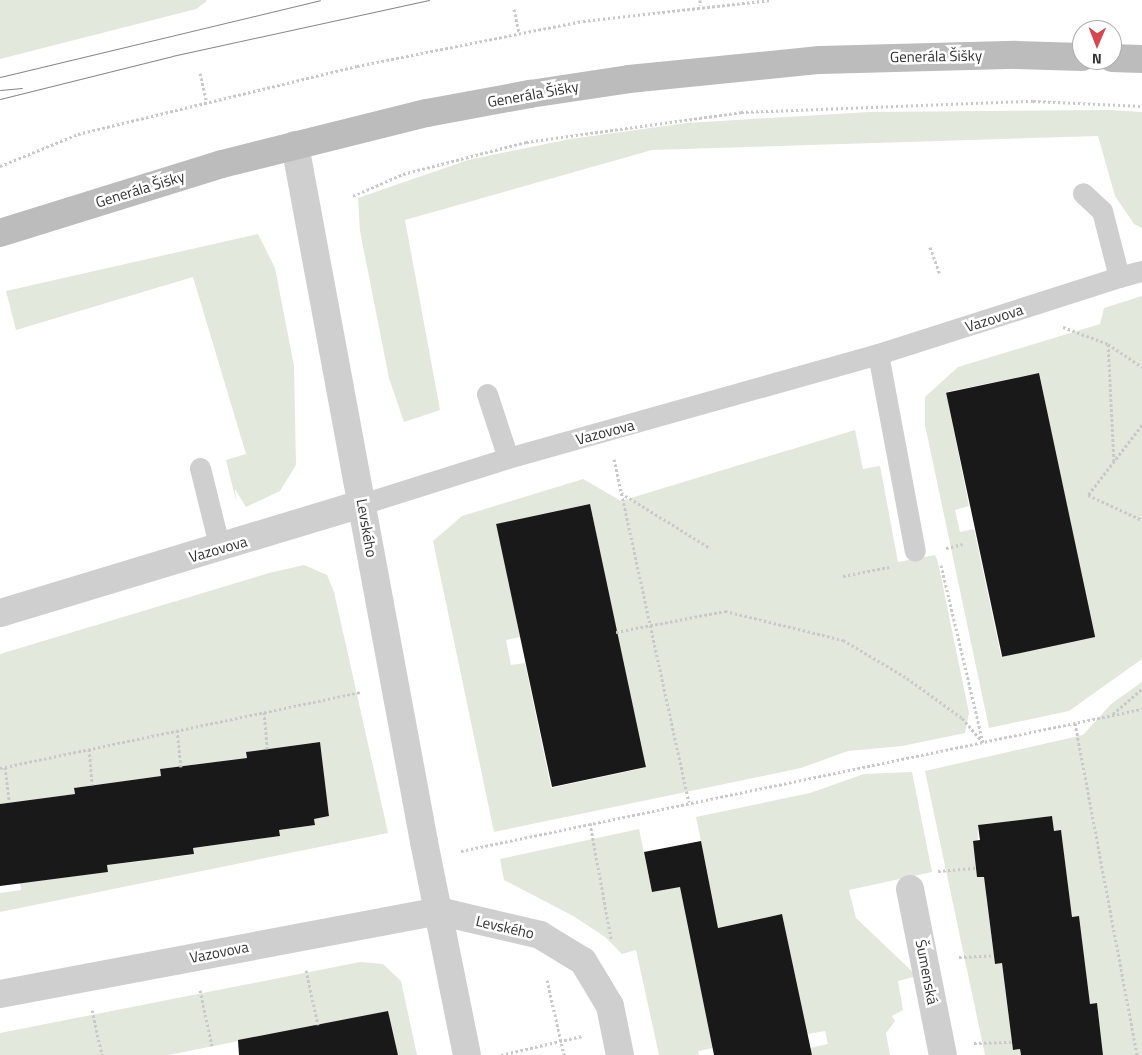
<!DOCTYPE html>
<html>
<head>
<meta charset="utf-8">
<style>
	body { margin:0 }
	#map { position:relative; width:1142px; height:1055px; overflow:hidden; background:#fff; font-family:"Titillium Web",sans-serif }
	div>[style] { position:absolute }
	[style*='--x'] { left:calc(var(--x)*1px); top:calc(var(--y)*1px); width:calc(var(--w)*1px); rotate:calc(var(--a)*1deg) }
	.green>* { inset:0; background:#e2e8dc }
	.building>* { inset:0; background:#191919; transform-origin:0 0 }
	.path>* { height:3px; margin-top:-1.5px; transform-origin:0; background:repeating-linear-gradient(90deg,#c9c9c9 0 2.5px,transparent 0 5px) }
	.service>* { height:21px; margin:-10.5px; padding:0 10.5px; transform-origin:10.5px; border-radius:10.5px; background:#cfcfcf }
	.minor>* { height:28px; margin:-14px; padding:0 14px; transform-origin:14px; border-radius:14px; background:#cfcfcf }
	.secondary>* { height:28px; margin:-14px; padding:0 14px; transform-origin:14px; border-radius:14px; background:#bcbcbc }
	.tram>* { height:1px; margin:-0.5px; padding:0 0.5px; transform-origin:0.5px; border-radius:0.5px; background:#878787 }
	span { translate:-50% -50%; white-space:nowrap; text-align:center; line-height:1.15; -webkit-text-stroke:5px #fff; paint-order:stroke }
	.street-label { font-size:15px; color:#323232 }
	.north { position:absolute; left:1072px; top:20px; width:50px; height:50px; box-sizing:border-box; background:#fff; border:1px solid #adadad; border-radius:50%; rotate:181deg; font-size:14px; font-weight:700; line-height:20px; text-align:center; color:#323232 }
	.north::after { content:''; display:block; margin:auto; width:18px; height:22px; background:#d6464f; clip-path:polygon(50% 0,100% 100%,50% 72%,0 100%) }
</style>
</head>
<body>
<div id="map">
	<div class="green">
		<i style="clip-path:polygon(0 0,206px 0,207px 1px,196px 9px,0 59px)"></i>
		<i style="clip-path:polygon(1110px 110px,1142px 112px,1142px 228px,1134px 224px,1115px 196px,1098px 136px,652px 150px,405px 220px,440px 410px,404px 422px,389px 378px,360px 231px,358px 198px,468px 160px,570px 139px,687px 123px,869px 112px)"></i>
		<i style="clip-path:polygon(258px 234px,275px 268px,294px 366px,296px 465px,280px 491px,246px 507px,235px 489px,236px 501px,226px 460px,246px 454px,193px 277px,16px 330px,6px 291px)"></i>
		<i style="clip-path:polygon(evenodd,1142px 296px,1142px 659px,1069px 711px,989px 728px,925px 425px,925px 397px,958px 367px,1100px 324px,1104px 308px,1142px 296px,1039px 373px,1094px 637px,1001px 656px,974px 529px,960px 532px,955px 510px,969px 506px,946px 392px,1039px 373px)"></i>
		<i style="clip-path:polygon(evenodd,855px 430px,863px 469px,880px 466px,898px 562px,935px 555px,938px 562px,969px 713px,965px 733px,902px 746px,848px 751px,801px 768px,494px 832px,433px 541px,462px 516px,583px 479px,621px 501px,855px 430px,590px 504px,644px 768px,551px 788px,525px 663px,511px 665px,506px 640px,520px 637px,497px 524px,590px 504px)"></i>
		<i style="clip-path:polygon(304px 565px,327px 575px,334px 592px,388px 833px,0 912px,0 893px,21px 890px,20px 883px,108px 872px,107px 865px,143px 861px,142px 854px,170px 850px,171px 857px,193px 855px,193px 848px,229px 843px,228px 836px,257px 839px,279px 836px,279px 830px,315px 825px,314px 819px,329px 816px,319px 742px,246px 752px,247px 758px,160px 769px,161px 776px,74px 788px,75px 794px,0 804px,0 654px,269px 573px)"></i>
		<i style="clip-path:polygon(1142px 682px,1142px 1055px,1103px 1055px,1097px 1003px,1090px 1004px,1079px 916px,1072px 917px,1061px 831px,1054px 831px,1052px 816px,978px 825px,977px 877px,984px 877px,995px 964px,1002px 963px,1013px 1050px,1020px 1049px,1021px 1055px,985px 1055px,925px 771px,1083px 735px,1111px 704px)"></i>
		<i style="clip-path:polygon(912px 772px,932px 872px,849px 890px,856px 918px,917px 976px,898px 981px,903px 1010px,892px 1016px,895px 1021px,886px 1033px,890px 1055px,812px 1055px,810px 1048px,828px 1044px,825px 1031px,807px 1034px,782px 914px,690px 934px,713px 1048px,698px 1051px,699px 1055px,659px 1055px,636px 950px,622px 954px,605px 937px,575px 917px,504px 880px,500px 859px,639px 829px,652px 892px,709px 881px,696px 817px,810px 793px,864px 774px)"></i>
		<i style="clip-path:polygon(360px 962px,383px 964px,401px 981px,417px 1055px,398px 1055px,388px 1011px,169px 1055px,0 1055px,0 1033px)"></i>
	</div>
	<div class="building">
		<i style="left:1039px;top:373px;width:270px;height:95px;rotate:78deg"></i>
		<i style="left:590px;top:504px;width:269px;height:96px;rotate:78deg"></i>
		<i style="clip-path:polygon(320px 742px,329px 816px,314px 819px,315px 825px,279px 830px,280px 836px,193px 848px,194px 854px,107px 865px,108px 872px,0 886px,0 804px,75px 794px,74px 788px,161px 776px,160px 769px,247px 758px,246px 752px)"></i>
		<i style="clip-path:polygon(1052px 816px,1054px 831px,1061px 830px,1072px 917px,1079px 916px,1090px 1004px,1097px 1003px,1103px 1055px,1021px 1055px,1020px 1049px,1013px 1050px,1002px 963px,995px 964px,984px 877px,977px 877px,973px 841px,980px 840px,978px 825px)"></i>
		<i style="clip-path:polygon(701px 841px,718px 928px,782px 914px,812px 1055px,714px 1055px,680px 887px,652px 892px,644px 852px)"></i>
		<i style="clip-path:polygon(388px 1011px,398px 1055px,239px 1055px,238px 1040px)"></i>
	</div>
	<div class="path">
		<i style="--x:700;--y:0;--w:5;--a:90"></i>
		<i style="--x:514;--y:9;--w:24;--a:78"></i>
		<i style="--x:200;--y:73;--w:28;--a:77"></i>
		<i style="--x:0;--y:166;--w:84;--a:-22.3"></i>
		<i style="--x:78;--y:134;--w:287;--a:-13.7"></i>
		<i style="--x:357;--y:66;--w:230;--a:-11.3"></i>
		<i style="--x:583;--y:21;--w:189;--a:-6.4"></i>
		<i style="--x:353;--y:196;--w:55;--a:-23.7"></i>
		<i style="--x:403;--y:174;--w:127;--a:-14.6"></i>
		<i style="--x:526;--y:142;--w:217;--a:-7.9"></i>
		<i style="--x:741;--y:112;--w:292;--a:-2.2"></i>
		<i style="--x:1033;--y:101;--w:109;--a:2.6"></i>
		<i style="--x:930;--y:247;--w:29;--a:70"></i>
		<i style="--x:1063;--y:327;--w:48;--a:20.7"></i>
		<i style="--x:1108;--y:344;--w:41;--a:34.1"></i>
		<i style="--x:1108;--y:344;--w:117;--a:87.1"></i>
		<i style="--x:1142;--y:425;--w:88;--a:127.6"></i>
		<i style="--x:1088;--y:495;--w:60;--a:24.8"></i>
		<i style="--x:614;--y:459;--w:351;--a:77.7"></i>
		<i style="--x:621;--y:493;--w:105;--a:31.7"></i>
		<i style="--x:946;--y:548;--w:17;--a:-13"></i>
		<i style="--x:941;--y:565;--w:182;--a:76.7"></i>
		<i style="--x:843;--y:576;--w:47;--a:-11.1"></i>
		<i style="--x:616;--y:632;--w:111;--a:-10.9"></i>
		<i style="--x:725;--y:611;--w:122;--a:13.8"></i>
		<i style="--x:843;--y:640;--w:74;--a:30.7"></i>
		<i style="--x:907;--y:678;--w:68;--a:36"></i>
		<i style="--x:962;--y:718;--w:32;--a:49"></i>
		<i style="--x:264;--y:712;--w:37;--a:85"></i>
		<i style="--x:1113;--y:714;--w:38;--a:-41"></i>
		<i style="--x:1075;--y:723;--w:338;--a:79.4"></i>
		<i style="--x:177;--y:730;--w:37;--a:84"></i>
		<i style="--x:89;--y:749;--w:36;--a:85"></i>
		<i style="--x:5;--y:767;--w:35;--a:83"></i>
		<i style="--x:0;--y:768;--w:368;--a:-11.9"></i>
		<i style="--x:590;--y:823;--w:118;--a:79.7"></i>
		<i style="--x:461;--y:851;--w:696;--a:-11.78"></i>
		<i style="--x:938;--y:871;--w:38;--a:-5"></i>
		<i style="--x:959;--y:957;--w:35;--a:-3"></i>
		<i style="--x:306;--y:970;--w:56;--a:77.7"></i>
		<i style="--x:547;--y:980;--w:77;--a:77.2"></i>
		<i style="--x:200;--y:990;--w:57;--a:77.9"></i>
		<i style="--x:92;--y:1010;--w:46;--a:77.5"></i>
		<i style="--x:974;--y:1043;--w:38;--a:-2"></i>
		<i style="--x:501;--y:1055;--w:83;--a:-13.2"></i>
	</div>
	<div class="service">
		<i style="--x:1119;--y:277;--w:24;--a:-15"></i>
		<i style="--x:878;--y:354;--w:200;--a:79.4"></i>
		<i style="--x:487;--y:394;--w:67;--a:71.8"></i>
		<i style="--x:200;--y:468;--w:83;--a:76.1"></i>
		<i style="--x:362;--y:504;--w:153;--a:-17.5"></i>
		<i style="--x:508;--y:458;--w:384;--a:-15.7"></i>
		<i style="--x:878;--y:354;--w:253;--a:-17.7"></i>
		<i style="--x:1119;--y:277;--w:68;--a:-104.4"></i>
		<i style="--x:1102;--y:211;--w:26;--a:-137"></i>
	</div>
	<div class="minor">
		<i style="--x:295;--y:145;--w:709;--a:79.51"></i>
		<i style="--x:424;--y:842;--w:217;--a:78.6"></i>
		<i style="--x:0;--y:613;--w:378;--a:-16.8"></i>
		<i style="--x:910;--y:889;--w:169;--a:78.8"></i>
		<i style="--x:0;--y:994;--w:446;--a:-10.7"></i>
		<i style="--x:438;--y:911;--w:105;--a:13.2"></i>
		<i style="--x:540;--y:935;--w:50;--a:31.2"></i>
		<i style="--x:583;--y:961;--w:52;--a:59"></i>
		<i style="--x:610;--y:1006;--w:50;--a:78.5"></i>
	</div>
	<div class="secondary">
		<i style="--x:1112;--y:58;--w:30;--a:2"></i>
		<i style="--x:0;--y:233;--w:232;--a:-17.3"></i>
		<i style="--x:222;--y:164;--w:211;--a:-14"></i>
		<i style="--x:427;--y:113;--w:105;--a:-10.5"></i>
		<i style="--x:530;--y:94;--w:100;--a:-8.6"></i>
		<i style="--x:629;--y:79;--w:192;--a:-5.7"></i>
		<i style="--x:820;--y:60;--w:196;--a:-1.5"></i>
		<i style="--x:1016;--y:55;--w:66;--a:1.7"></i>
	</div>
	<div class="tram">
		<i style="--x:0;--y:77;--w:329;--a:-13.5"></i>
		<i style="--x:0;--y:90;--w:22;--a:-5"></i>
		<i style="--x:0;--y:99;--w:177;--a:-14"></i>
		<i style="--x:172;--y:56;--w:263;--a:-12.3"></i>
	</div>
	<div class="street-label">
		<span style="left:936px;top:56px;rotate:-1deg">Generála Šišky</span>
		<span style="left:533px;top:94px;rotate:-10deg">Generála Šišky</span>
		<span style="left:140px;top:189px;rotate:-17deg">Generála Šišky</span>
		<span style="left:994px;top:318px;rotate:-18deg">Vazovova</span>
		<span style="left:605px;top:432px;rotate:-15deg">Vazovova</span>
		<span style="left:367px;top:528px;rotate:80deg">Levského</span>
		<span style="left:218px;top:549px;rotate:-16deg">Vazovova</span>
		<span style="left:505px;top:927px;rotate:13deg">Levského</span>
		<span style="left:219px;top:952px;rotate:-11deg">Vazovova</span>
		<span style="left:927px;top:972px;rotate:79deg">Šumenská</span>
	</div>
	<div class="north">N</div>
</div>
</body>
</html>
